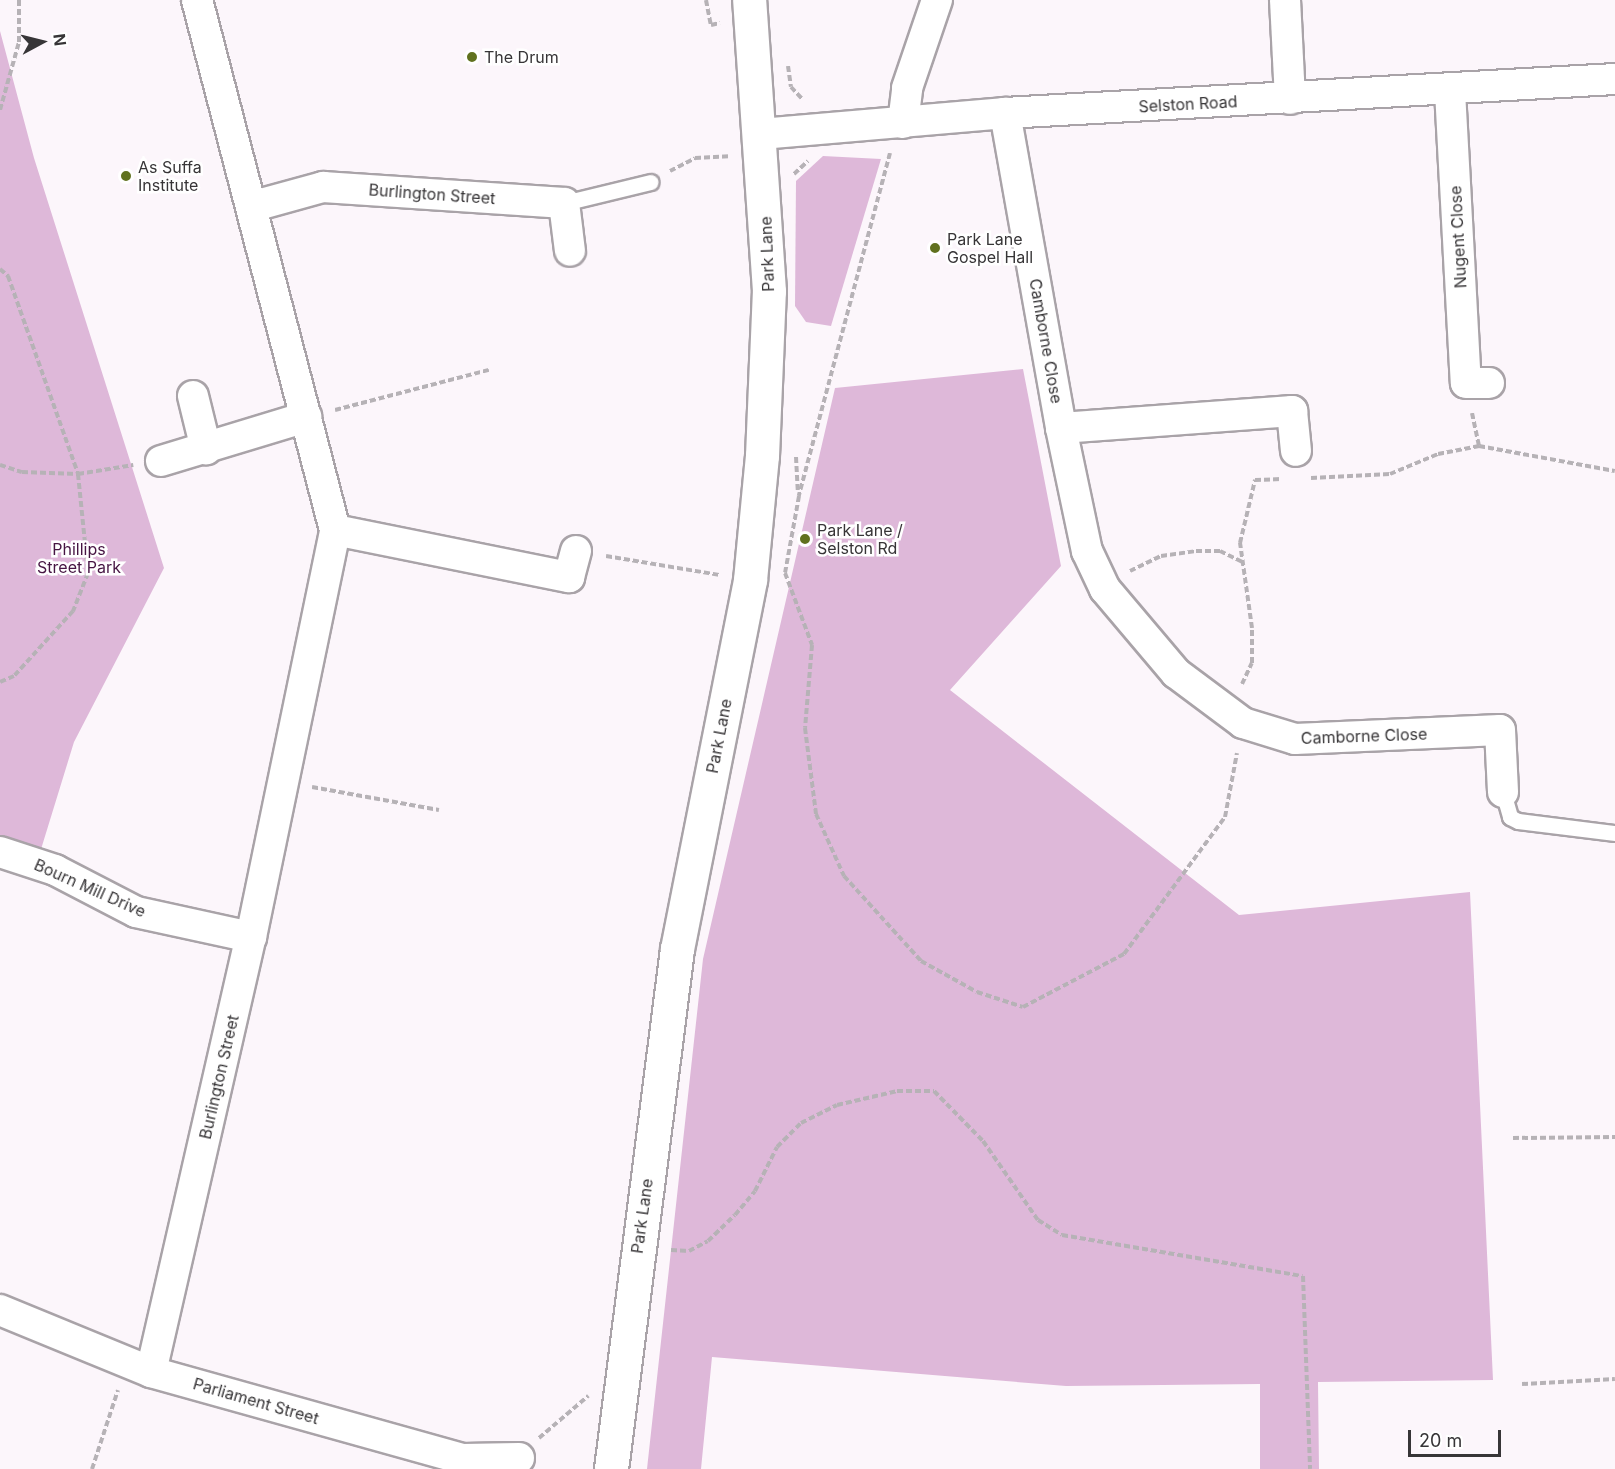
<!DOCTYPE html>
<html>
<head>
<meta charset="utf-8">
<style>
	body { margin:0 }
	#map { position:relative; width:1615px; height:1469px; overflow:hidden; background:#fcf6fb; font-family:Inter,sans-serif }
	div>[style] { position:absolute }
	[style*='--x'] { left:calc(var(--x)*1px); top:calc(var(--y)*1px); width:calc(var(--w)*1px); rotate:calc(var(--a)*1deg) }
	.green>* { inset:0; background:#deb8d9 }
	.path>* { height:4px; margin-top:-2px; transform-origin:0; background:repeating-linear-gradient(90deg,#b6b2b6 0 6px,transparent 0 9px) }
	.roads { filter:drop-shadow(2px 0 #a9a3a8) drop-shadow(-2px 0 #a9a3a8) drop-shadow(0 2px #a9a3a8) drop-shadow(0 -2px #a9a3a8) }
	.service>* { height:15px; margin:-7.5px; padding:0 7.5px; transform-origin:7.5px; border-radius:7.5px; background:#fff }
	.minor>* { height:30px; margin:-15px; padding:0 15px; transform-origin:15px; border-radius:15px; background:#fff }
	.secondary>* { height:33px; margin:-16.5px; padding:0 16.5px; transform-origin:16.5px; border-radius:16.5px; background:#fff }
	.dots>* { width:16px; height:16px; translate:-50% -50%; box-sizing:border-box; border:3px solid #fff; border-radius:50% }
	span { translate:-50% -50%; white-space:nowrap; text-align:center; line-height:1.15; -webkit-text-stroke:5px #fff; paint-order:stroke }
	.poi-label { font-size:16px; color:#373537 }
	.left { translate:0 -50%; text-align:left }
	.street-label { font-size:16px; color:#373537 }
	.park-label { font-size:16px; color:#461543 }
	.north { position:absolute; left:12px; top:12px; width:60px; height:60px; -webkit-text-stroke:4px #fff; paint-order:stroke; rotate:83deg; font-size:16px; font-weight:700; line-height:24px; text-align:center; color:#373537 }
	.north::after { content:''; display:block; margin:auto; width:21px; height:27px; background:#373537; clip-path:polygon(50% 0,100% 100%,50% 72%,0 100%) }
	.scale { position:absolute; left:1408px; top:1430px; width:93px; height:27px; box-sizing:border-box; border:3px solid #373537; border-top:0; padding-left:8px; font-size:18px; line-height:21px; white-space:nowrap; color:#373537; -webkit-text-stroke:4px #fff; paint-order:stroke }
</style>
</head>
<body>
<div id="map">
	<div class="green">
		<i style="clip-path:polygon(0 31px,34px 158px,164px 568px,74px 742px,38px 859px,0 847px)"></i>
		<i style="clip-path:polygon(823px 156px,881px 159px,831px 326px,806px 322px,795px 306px,796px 181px)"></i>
		<i style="clip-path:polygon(1023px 369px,1061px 566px,950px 690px,1239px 915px,1470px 892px,1493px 1380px,1318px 1382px,1319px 1469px,1260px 1469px,1260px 1384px,1066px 1386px,712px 1357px,701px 1469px,647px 1469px,703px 959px,835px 388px)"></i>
	</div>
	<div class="path">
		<i style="--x:706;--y:0;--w:25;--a:79"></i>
		<i style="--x:711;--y:25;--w:9;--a:-13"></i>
		<i style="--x:788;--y:66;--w:21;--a:82"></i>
		<i style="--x:791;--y:87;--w:16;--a:47"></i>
		<i style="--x:0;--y:110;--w:71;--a:-74.4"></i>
		<i style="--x:19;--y:42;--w:42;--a:-90"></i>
		<i style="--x:890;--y:153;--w:355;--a:104.9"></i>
		<i style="--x:799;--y:496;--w:78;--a:100.3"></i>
		<i style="--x:785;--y:573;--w:77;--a:69.4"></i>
		<i style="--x:812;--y:645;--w:83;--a:94.8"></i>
		<i style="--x:805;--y:728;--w:87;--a:82.7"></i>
		<i style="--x:816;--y:814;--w:68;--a:65.7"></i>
		<i style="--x:844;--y:876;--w:115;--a:47.8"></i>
		<i style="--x:921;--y:961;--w:64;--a:29"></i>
		<i style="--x:977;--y:992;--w:48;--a:18.1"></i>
		<i style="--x:1023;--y:1007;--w:114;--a:-27.7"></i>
		<i style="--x:1124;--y:954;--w:170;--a:-53.6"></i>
		<i style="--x:1225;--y:817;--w:65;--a:-79.4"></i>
		<i style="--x:670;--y:171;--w:28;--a:-27"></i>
		<i style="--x:695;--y:158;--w:34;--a:-3"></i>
		<i style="--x:794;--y:174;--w:19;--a:-43"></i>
		<i style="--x:0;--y:269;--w:11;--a:41"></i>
		<i style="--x:8;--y:276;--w:210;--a:70.5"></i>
		<i style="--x:78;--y:474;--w:100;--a:84.2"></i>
		<i style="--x:88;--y:573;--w:41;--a:111.5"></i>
		<i style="--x:73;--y:611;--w:88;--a:132.2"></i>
		<i style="--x:14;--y:676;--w:15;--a:157"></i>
		<i style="--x:335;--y:410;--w:159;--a:-14.6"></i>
		<i style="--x:1472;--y:413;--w:34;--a:78"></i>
		<i style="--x:1479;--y:446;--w:138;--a:10.4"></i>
		<i style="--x:796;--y:457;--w:35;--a:87"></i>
		<i style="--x:0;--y:465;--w:23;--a:18"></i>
		<i style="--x:22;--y:472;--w:56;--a:2"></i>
		<i style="--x:78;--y:474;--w:56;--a:-9.3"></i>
		<i style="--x:1311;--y:478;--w:79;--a:-2.9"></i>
		<i style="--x:1390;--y:474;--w:52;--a:-22.6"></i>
		<i style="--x:1438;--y:454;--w:42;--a:-11"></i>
		<i style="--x:606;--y:556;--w:116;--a:9.5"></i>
		<i style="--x:1130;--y:571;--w:34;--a:-26"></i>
		<i style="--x:1161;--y:556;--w:35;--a:-8"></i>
		<i style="--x:1196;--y:551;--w:24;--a:0"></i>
		<i style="--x:1220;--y:551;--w:25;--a:26"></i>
		<i style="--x:1242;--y:684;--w:23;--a:-65"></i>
		<i style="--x:1252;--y:663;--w:35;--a:-90"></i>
		<i style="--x:1252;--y:628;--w:86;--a:-98"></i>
		<i style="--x:1240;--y:543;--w:65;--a:-76.6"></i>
		<i style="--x:1255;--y:480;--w:26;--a:-2"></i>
		<i style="--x:312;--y:787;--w:129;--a:10.3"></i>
		<i style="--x:1513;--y:1138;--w:102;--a:-0.6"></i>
		<i style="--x:671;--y:1250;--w:18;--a:3"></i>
		<i style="--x:689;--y:1251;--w:21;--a:-28"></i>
		<i style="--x:708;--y:1241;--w:37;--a:-44"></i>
		<i style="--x:735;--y:1215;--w:31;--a:-50"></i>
		<i style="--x:755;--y:1191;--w:49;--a:-63.4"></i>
		<i style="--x:777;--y:1147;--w:34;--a:-45"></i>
		<i style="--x:801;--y:1123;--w:40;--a:-26.6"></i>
		<i style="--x:837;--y:1105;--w:62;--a:-13.1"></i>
		<i style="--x:897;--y:1091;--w:37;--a:0"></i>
		<i style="--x:934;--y:1091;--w:70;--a:45.6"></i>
		<i style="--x:983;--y:1141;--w:96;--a:55.2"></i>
		<i style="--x:1038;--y:1220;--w:28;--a:32"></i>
		<i style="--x:1062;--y:1235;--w:244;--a:9.7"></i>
		<i style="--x:1303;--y:1276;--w:193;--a:87.9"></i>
		<i style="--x:1522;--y:1384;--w:93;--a:-3.1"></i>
		<i style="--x:539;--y:1438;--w:65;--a:-40.6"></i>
		<i style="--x:92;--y:1469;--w:83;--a:-71.8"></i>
	</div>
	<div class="roads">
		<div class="service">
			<i style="--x:564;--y:203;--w:89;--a:-13.6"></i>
			<i style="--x:1503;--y:792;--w:26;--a:74"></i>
			<i style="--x:1510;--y:817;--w:9;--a:27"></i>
			<i style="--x:1518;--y:821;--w:98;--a:7.1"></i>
		</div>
		<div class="minor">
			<i style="--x:1285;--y:0;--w:99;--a:87.1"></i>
			<i style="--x:1450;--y:91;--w:292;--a:86.9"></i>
			<i style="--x:1466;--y:383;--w:23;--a:0"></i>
			<i style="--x:1005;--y:113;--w:320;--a:79.9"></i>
			<i style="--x:1061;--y:428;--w:126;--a:78.1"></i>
			<i style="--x:1087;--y:551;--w:42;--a:64.7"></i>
			<i style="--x:1105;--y:589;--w:110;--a:49.8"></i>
			<i style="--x:1176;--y:673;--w:84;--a:36.7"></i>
			<i style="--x:1243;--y:723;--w:54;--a:17.1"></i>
			<i style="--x:1295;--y:739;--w:205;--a:-2.5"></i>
			<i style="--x:1500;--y:730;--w:62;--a:87.2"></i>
			<i style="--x:903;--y:123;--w:35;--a:-83"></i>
			<i style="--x:907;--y:88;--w:93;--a:-71.2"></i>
			<i style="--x:761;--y:134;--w:245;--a:-4.9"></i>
			<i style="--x:1005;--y:113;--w:611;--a:-3.19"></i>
			<i style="--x:254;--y:206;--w:72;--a:-15.4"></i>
			<i style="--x:323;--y:187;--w:242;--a:3.8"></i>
			<i style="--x:564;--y:203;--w:48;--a:82.9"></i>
			<i style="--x:193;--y:396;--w:55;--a:76.2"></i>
			<i style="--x:1061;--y:428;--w:232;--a:-4.2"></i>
			<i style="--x:1292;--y:411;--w:40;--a:84.3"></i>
			<i style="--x:161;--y:461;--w:152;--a:-16.9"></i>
			<i style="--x:335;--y:530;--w:239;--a:11.4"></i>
			<i style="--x:569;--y:577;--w:27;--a:-75"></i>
			<i style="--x:0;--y:852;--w:58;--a:18.1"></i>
			<i style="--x:55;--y:870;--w:91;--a:27.4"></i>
			<i style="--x:136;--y:912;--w:118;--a:12.3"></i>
			<i style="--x:0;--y:1310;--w:163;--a:22.3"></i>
			<i style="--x:151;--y:1372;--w:324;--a:15.6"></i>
			<i style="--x:463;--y:1459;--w:56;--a:-1"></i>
			<i style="--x:151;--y:1372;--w:446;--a:-77.1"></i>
			<i style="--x:251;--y:937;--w:416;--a:-78.3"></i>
			<i style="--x:335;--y:530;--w:548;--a:-104.59"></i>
		</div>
		<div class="secondary">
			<i style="--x:611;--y:1469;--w:524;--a:-82.77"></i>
			<i style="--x:677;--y:949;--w:376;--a:-78.8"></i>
			<i style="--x:750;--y:580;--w:125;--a:-84.5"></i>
			<i style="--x:762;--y:456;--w:165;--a:-87.6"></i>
			<i style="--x:769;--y:291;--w:292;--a:-93.9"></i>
		</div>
	</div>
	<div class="dots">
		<i style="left:472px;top:57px;background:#60711e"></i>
		<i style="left:126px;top:176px;background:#60711e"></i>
		<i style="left:935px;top:248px;background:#60711e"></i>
		<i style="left:805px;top:539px;background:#60711e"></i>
	</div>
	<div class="poi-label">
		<span class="left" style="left:484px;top:57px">The Drum</span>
		<span class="left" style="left:138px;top:176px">As Suffa<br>Institute</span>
		<span class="left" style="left:947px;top:248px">Park Lane<br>Gospel Hall</span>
		<span class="left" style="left:817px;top:539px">Park Lane /<br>Selston Rd</span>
	</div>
	<div class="street-label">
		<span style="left:1188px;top:104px;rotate:-3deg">Selston Road</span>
		<span style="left:432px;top:194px;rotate:4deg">Burlington Street</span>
		<span style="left:1458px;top:237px;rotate:-93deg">Nugent Close</span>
		<span style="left:767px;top:254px;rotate:-92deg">Park Lane</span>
		<span style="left:1046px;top:341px;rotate:80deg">Camborne Close</span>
		<span style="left:719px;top:736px;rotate:-79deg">Park Lane</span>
		<span style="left:1364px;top:736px;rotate:-2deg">Camborne Close</span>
		<span style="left:90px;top:888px;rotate:24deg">Bourn Mill Drive</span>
		<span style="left:219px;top:1077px;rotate:-77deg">Burlington Street</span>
		<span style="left:642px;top:1216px;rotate:-82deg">Park Lane</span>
		<span style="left:256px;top:1401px;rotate:16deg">Parliament Street</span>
	</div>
	<div class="park-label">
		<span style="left:79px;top:558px">Phillips<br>Street Park</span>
	</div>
	<div class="north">N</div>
	<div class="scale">20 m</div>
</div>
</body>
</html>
